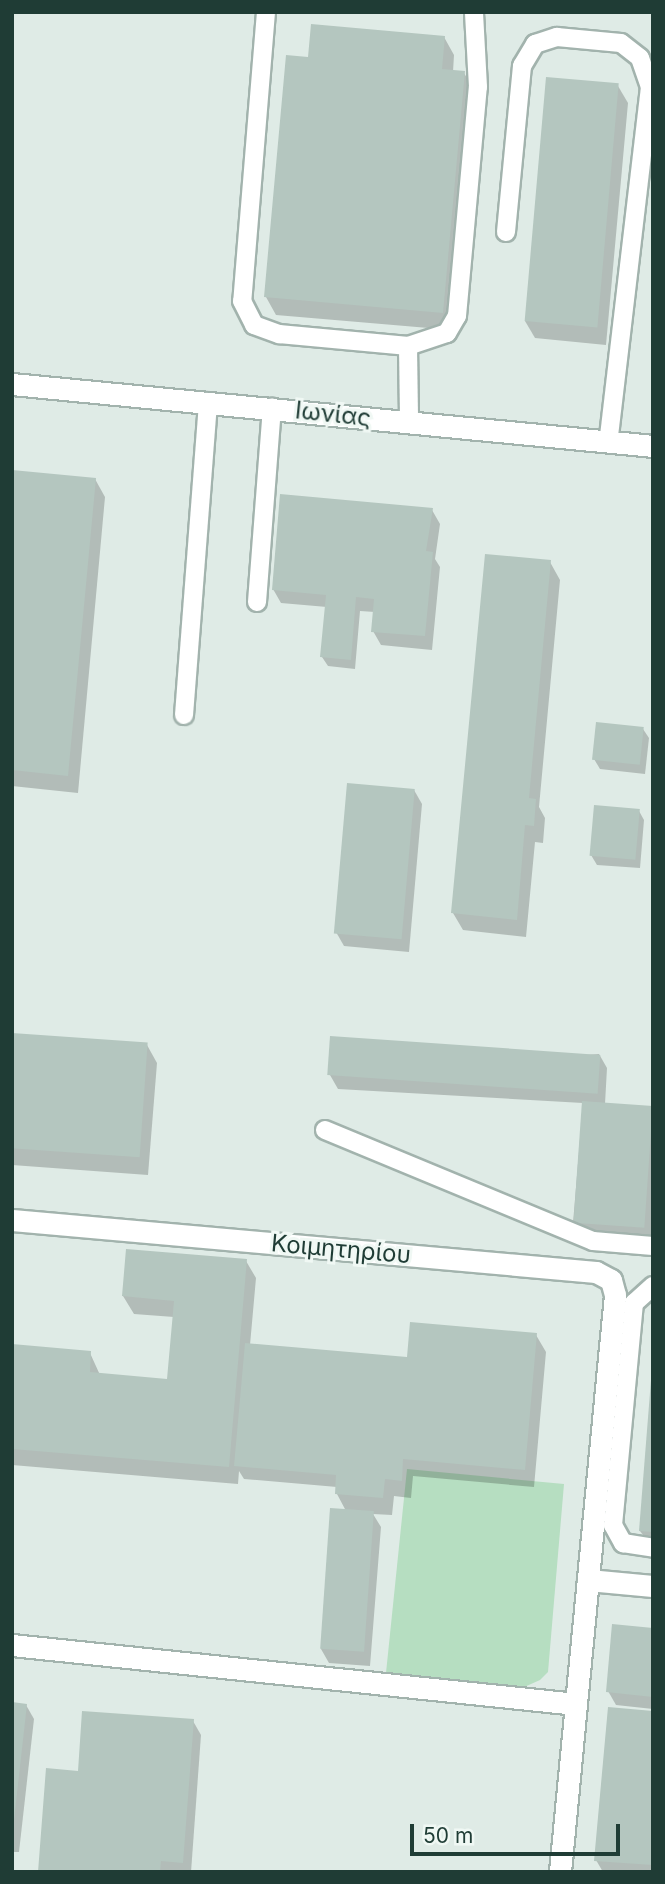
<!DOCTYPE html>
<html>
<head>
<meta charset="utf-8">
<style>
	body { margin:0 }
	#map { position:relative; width:665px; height:1884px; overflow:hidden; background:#dfebe6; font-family:Inter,sans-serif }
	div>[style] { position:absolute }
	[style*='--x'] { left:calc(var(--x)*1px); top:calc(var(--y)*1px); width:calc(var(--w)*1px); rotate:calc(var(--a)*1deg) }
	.green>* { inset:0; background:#b6dec1 }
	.shadow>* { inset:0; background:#0003 }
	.building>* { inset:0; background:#b4c6bf; transform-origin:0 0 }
	.roads { filter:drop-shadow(2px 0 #a2b3ad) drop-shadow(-2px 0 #a2b3ad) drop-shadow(0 2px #a2b3ad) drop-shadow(0 -2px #a2b3ad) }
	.lane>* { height:18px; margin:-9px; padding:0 9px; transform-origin:9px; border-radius:9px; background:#fff }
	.street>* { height:21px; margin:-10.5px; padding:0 10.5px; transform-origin:10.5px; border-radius:10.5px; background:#fff }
	.secondary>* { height:21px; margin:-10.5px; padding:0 10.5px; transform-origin:10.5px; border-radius:10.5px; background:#fff }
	span { translate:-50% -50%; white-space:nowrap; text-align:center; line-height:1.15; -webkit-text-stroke:6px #f0f8f4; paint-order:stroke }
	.street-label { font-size:24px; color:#1f3c35 }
	.frame { position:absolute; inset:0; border:14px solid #1f3c35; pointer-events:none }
	.scale { position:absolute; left:410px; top:1824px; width:210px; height:32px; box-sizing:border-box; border:4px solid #1f3c35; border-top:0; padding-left:9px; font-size:21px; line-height:24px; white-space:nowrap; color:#1f3c35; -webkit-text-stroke:5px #f0f8f4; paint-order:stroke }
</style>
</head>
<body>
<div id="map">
	<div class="green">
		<i style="clip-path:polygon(407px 1469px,564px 1484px,548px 1672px,540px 1680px,522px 1688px,386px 1673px)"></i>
	</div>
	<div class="shadow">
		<i style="clip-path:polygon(444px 37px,454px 55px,453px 72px,464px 73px,474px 90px,452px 330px,276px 315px,266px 297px,309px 58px)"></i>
		<i style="clip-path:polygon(618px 86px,628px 103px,606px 345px,535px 338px,525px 321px)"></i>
		<i style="clip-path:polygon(12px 472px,95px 479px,105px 497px,78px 793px,12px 786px)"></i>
		<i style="clip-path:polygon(432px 510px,440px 524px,435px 559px,440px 567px,432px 650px,381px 645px,373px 631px,375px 612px,360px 611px,355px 669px,328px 666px,322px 657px,327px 607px,281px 603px,273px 589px)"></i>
		<i style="clip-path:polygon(550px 562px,560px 580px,539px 807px,545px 818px,543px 843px,535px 842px,526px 937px,463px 930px,453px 913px)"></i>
		<i style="clip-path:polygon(643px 729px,649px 738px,645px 774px,600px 769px,594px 759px)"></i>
		<i style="clip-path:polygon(414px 790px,422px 804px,409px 952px,344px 946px,336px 932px)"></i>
		<i style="clip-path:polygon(639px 811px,644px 820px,640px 868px,597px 865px,591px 855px)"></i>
		<i style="clip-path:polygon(12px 1035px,147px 1045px,157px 1063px,148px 1175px,12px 1165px)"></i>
		<i style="clip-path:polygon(599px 1054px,607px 1068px,605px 1104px,653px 1108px,653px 1246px,583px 1241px,573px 1223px,583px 1103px,338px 1089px,330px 1075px)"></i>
		<i style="clip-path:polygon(246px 1261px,256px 1278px,250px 1345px,409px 1359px,536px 1335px,546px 1352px,534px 1487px,413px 1476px,411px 1498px,394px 1496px,392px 1515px,373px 1514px,381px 1527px,370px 1666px,329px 1663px,321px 1649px,346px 1511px,337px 1494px,337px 1487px,244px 1479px,239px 1471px,238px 1484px,12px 1465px,12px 1346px,90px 1353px,100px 1375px,169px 1380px,174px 1317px,134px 1314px,123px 1296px)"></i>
		<i style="clip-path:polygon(653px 1378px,653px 1548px,640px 1531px)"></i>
		<i style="clip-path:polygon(653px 1630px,653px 1709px,616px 1705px,608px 1691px)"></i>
		<i style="clip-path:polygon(12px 1704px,26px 1705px,34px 1719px,19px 1852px,12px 1852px)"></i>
		<i style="clip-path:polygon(653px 1713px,653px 1872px,603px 1872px,596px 1860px)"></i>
		<i style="clip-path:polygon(193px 1721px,201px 1735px,191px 1872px,39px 1872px,79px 1773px)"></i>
	</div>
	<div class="building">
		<i style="clip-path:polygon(311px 24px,445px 36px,442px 69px,465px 71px,443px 313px,264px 297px,286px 55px,308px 57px)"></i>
		<i style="left:546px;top:77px;width:73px;height:245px;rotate:5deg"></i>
		<i style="clip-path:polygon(12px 470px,96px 478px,68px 776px,12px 770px)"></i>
		<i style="clip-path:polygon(280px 494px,433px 508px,426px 551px,433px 552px,425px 636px,371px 632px,374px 599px,356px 597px,351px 660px,320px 657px,326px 595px,272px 590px)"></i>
		<i style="clip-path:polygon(485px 554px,551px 560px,529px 798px,536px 799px,534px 826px,525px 825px,517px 920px,451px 913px)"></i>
		<i style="left:596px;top:722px;width:48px;height:38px;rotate:6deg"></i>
		<i style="left:347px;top:783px;width:68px;height:151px;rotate:5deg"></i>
		<i style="left:594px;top:805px;width:46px;height:51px;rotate:5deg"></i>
		<i style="left:12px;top:1033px;width:136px;height:115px;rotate:4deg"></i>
		<i style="left:330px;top:1036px;width:271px;height:39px;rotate:4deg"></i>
		<i style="left:582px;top:1101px;width:71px;height:122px;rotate:4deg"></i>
		<i style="clip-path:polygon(126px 1249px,247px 1259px,229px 1467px,12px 1449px,12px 1344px,91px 1351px,90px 1372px,167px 1379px,174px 1301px,122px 1296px)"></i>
		<i style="clip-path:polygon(410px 1322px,537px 1333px,525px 1470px,403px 1459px,402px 1481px,385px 1479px,383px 1498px,335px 1494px,336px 1475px,234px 1466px,245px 1343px,407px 1357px)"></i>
		<i style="clip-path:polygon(651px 1380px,653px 1380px,653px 1532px,639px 1531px)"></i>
		<i style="left:330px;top:1508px;width:44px;height:141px;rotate:4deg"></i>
		<i style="clip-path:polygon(612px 1624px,653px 1628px,653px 1697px,606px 1692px)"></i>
		<i style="clip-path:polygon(12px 1702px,27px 1704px,14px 1820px,12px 1820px)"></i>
		<i style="clip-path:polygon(608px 1707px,653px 1711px,653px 1865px,594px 1861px)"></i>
		<i style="clip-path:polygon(82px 1711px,194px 1719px,183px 1863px,161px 1861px,160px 1872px,38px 1872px,46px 1768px,78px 1771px)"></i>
	</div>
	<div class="roads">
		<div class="lane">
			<i style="--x:266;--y:12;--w:290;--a:94.7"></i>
			<i style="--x:242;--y:301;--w:27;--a:63"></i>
			<i style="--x:254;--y:325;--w:27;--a:20"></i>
			<i style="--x:279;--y:334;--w:130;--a:5.3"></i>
			<i style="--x:408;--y:346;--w:41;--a:-18.4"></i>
			<i style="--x:447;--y:333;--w:20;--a:-60"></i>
			<i style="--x:457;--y:316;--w:230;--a:-84.8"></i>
			<i style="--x:478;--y:87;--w:75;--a:-93.1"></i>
			<i style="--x:506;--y:232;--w:167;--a:-84.5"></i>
			<i style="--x:522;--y:66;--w:26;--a:-59"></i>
			<i style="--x:535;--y:44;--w:23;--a:-18"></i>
			<i style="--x:557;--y:37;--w:64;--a:5.4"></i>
			<i style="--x:621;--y:43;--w:24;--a:38"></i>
			<i style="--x:640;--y:58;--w:31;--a:71"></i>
			<i style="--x:650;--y:87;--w:357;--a:96.7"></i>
			<i style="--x:408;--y:346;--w:76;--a:89.2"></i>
			<i style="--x:257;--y:602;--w:195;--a:-85.6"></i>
			<i style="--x:184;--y:715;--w:314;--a:-85.6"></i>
			<i style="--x:325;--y:1130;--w:290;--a:22.5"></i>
			<i style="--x:593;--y:1241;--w:60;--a:4.8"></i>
			<i style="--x:653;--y:1286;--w:25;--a:138"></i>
			<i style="--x:634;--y:1303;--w:223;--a:95.4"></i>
			<i style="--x:613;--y:1525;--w:21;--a:61"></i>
			<i style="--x:623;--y:1543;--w:30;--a:9"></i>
		</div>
		<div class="street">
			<i style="--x:12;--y:1220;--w:586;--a:5.09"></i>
			<i style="--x:596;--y:1272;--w:17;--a:28"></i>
			<i style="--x:611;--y:1280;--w:16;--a:75"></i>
			<i style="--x:615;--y:1295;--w:580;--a:95.45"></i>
			<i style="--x:588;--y:1580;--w:65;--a:5.3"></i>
			<i style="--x:12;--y:1645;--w:567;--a:5.97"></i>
		</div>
		<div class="secondary">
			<i style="--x:12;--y:384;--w:644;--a:5.52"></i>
		</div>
	</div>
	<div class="street-label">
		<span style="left:333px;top:414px;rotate:6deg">Ιωνίας</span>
		<span style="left:341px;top:1249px;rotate:5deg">Κοιμητηρίου</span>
	</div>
	<div class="frame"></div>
	<div class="scale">50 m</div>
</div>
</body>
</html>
